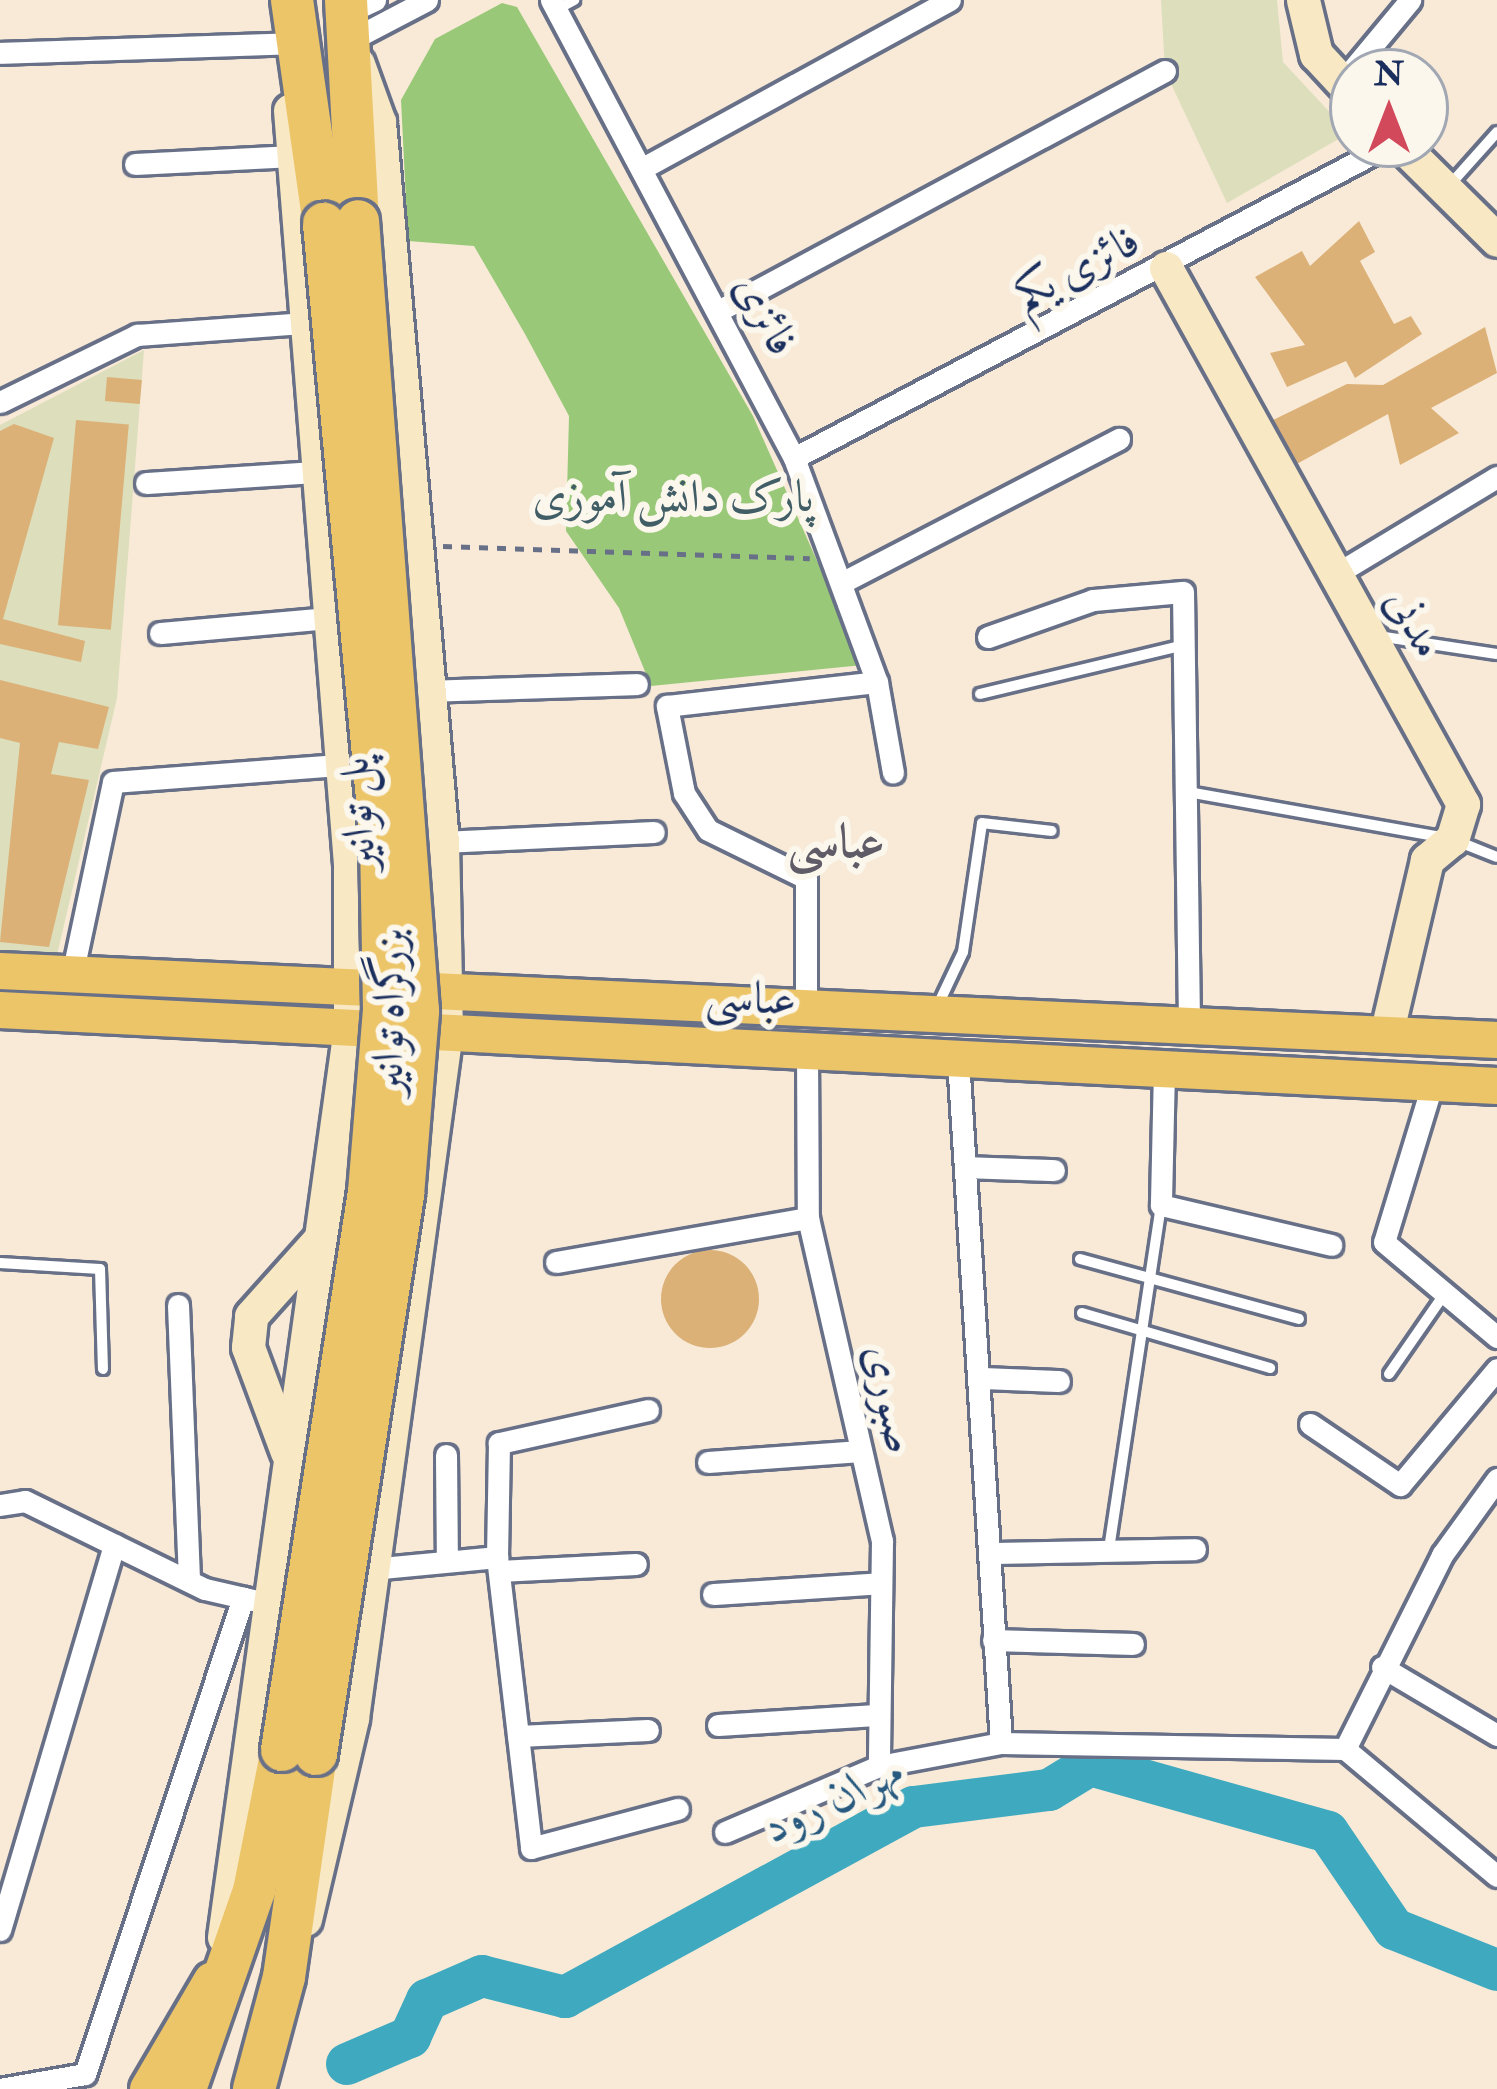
<!DOCTYPE html>
<html>
<head>
<meta charset="utf-8">
<style>
	body { margin:0 }
	#map { position:relative; width:1497px; height:2089px; overflow:hidden; background:#f8ead7; font-family:"IM FELL Double Pica",Amiri,serif }
	div>[style] { position:absolute }
	[style*='--x'] { left:calc(var(--x)*1px); top:calc(var(--y)*1px); width:calc(var(--w)*1px); rotate:calc(var(--a)*1deg) }
	.built>* { inset:0; background:#dcdebc }
	.green>* { inset:0; background:#99c978 }
	.river>* { height:42px; margin:-21px; padding:0 21px; transform-origin:21px; border-radius:21px; background:#3fa9bf }
	.building>* { inset:0; background:#dcb177; transform-origin:0 0 }
	.round { border-radius:50% }
	.path>* { height:4.5px; margin-top:-2.25px; transform-origin:0; background:repeating-linear-gradient(90deg,#687088 0 9px,transparent 0 18px) }
	.roads { filter:drop-shadow(3px 0 #687088) drop-shadow(-3px 0 #687088) drop-shadow(0 3px #687088) drop-shadow(0 -3px #687088) }
	.lane>* { height:10px; margin:-5px; padding:0 5px; transform-origin:5px; border-radius:5px; background:#fff }
	.street>* { height:21px; margin:-10.5px; padding:0 10.5px; transform-origin:10.5px; border-radius:10.5px; background:#fff }
	.secondary>* { height:33px; margin:-16.5px; padding:0 16.5px; transform-origin:16.5px; border-radius:16.5px; background:#f8e8c3 }
	.primary>* { height:36px; margin:-18px; padding:0 18px; transform-origin:18px; border-radius:18px; background:#edc569 }
	.highway>* { height:42px; margin:-21px; padding:0 21px; transform-origin:21px; border-radius:21px; background:#edc569 }
	.bridges { filter:drop-shadow(3px 0 #687088) drop-shadow(-3px 0 #687088) drop-shadow(0 3px #687088) drop-shadow(0 -3px #687088) }
	.highway-bridge>* { height:42px; margin:-21px; padding:0 21px; transform-origin:21px; border-radius:21px; background:#edc569 }
	span { translate:-50% -50%; white-space:nowrap; text-align:center; line-height:1.15; -webkit-text-stroke:12px #fbf7ec; paint-order:stroke }
	.street-label { font-size:45px; color:#1b2f5e }
	.park-label { font-size:45px; color:#415d66 }
	.neighbourhood-label { font-size:48px; color:#5f5c67; font-weight:700 }
	.water-label { font-size:48px; color:#285a80; font-style:italic }
	.north { position:absolute; left:1329px; top:48px; width:120px; height:120px; box-sizing:border-box; background:#fbf7ec; border:3px solid #a1a7b3; border-radius:50%; rotate:0deg; font-size:33px; font-weight:700; line-height:48px; text-align:center; color:#1b2f5e }
	.north::after { content:''; display:block; margin:auto; width:42px; height:54px; background:#d1495b; clip-path:polygon(50% 0,100% 100%,50% 72%,0 100%) }
</style>
</head>
<body>
<div id="map">
	<div class="built">
		<i style="clip-path:polygon(1161px 0,1277px 0,1283px 62px,1349px 133px,1227px 203px,1165px 71px)"></i>
		<i style="clip-path:polygon(144px 350px,117px 698px,57px 955px,0 951px,0 425px)"></i>
	</div>
	<div class="green">
		<i style="clip-path:polygon(502px 3px,517px 7px,753px 416px,863px 665px,651px 686px,619px 608px,566px 531px,569px 416px,525px 334px,474px 246px,408px 241px,401px 100px,435px 39px)"></i>
	</div>
	<div class="river">
		<i style="--x:347;--y:2064;--w:69;--a:-23.2"></i>
		<i style="--x:410;--y:2037;--w:41;--a:-65.3"></i>
		<i style="--x:427;--y:2000;--w:60;--a:-23.6"></i>
		<i style="--x:482;--y:1976;--w:86;--a:14.2"></i>
		<i style="--x:565;--y:1997;--w:397;--a:-28.6"></i>
		<i style="--x:914;--y:1807;--w:136;--a:-7.2"></i>
		<i style="--x:1049;--y:1790;--w:48;--a:-31.4"></i>
		<i style="--x:1090;--y:1765;--w:247;--a:15.7"></i>
		<i style="--x:1328;--y:1832;--w:117;--a:55.8"></i>
		<i style="--x:1394;--y:1929;--w:111;--a:21.7"></i>
	</div>
	<div class="building">
		<i style="clip-path:polygon(1359px 221px,1375px 252px,1360px 261px,1394px 324px,1411px 316px,1422px 334px,1355px 378px,1346px 361px,1287px 387px,1270px 353px,1305px 345px,1255px 277px,1302px 251px,1310px 266px)"></i>
		<i style="clip-path:polygon(1485px 327px,1497px 373px,1431px 408px,1459px 433px,1400px 465px,1388px 414px,1293px 466px,1267px 423px,1347px 384px,1383px 385px)"></i>
		<i style="left:107px;top:377px;width:35px;height:24px;rotate:5deg"></i>
		<i style="left:76px;top:420px;width:53px;height:206px;rotate:5deg"></i>
		<i style="clip-path:polygon(14px 424px,54px 438px,3px 619px,85px 641px,81px 662px,0 644px,0 431px)"></i>
		<i style="clip-path:polygon(0 680px,109px 707px,98px 749px,59px 742px,51px 774px,89px 780px,49px 947px,0 942px,20px 743px,0 738px)"></i>
		<i class="round" style="left:661px;top:1250px;width:98px;height:98px"></i>
	</div>
	<div class="path">
		<i style="--x:443;--y:546;--w:367;--a:1.9"></i>
	</div>
	<div class="roads">
		<div class="lane">
			<i style="--x:556;--y:10;--w:21;--a:-29"></i>
			<i style="--x:1447;--y:188;--w:75;--a:-48.2"></i>
			<i style="--x:1378;--y:636;--w:120;--a:8.6"></i>
			<i style="--x:980;--y:694;--w:210;--a:-13.5"></i>
			<i style="--x:1188;--y:792;--w:268;--a:10.1"></i>
			<i style="--x:1452;--y:839;--w:48;--a:21.8"></i>
			<i style="--x:937;--y:1007;--w:61;--a:-64.7"></i>
			<i style="--x:963;--y:952;--w:130;--a:-81.6"></i>
			<i style="--x:982;--y:823;--w:70;--a:6.5"></i>
			<i style="--x:1080;--y:1259;--w:227;--a:15.3"></i>
			<i style="--x:0;--y:1263;--w:100;--a:3.4"></i>
			<i style="--x:100;--y:1269;--w:100;--a:88.3"></i>
			<i style="--x:1082;--y:1313;--w:196;--a:16.3"></i>
			<i style="--x:1389;--y:1374;--w:98;--a:-55.3"></i>
			<i style="--x:1109;--y:1549;--w:348;--a:-81.4"></i>
		</div>
		<div class="street">
			<i style="--x:551;--y:0;--w:518;--a:62.05"></i>
			<i style="--x:794;--y:458;--w:239;--a:69.7"></i>
			<i style="--x:877;--y:682;--w:92;--a:80"></i>
			<i style="--x:347;--y:13;--w:31;--a:-25"></i>
			<i style="--x:349;--y:41;--w:88;--a:-27.7"></i>
			<i style="--x:0;--y:53;--w:296;--a:-1.9"></i>
			<i style="--x:1342;--y:82;--w:107;--a:-50.3"></i>
			<i style="--x:135;--y:164;--w:158;--a:-2.9"></i>
			<i style="--x:641;--y:169;--w:352;--a:-28.7"></i>
			<i style="--x:720;--y:310;--w:505;--a:-28.24"></i>
			<i style="--x:0;--y:402;--w:153;--a:-26.1"></i>
			<i style="--x:137;--y:335;--w:166;--a:-4.1"></i>
			<i style="--x:794;--y:458;--w:675;--a:-27.74"></i>
			<i style="--x:146;--y:483;--w:170;--a:-3.7"></i>
			<i style="--x:1336;--y:574;--w:188;--a:-31.1"></i>
			<i style="--x:843;--y:582;--w:311;--a:-27.4"></i>
			<i style="--x:160;--y:633;--w:170;--a:-5.1"></i>
			<i style="--x:988;--y:637;--w:111;--a:-19.4"></i>
			<i style="--x:1093;--y:600;--w:90;--a:-5.1"></i>
			<i style="--x:1183;--y:592;--w:434;--a:89.2"></i>
			<i style="--x:428;--y:691;--w:209;--a:-1.9"></i>
			<i style="--x:442;--y:842;--w:212;--a:-2.7"></i>
			<i style="--x:72;--y:975;--w:197;--a:-78"></i>
			<i style="--x:113;--y:782;--w:229;--a:-4.3"></i>
			<i style="--x:806;--y:1010;--w:132;--a:-90"></i>
			<i style="--x:806;--y:878;--w:109;--a:-153.9"></i>
			<i style="--x:708;--y:830;--w:44;--a:-123"></i>
			<i style="--x:684;--y:793;--w:89;--a:-101.1"></i>
			<i style="--x:667;--y:706;--w:211;--a:-6.5"></i>
			<i style="--x:807;--y:1050;--w:168;--a:89.7"></i>
			<i style="--x:808;--y:1218;--w:331;--a:77.1"></i>
			<i style="--x:882;--y:1541;--w:225;--a:90.8"></i>
			<i style="--x:958;--y:1059;--w:685;--a:86.4"></i>
			<i style="--x:1164;--y:1069;--w:136;--a:91.3"></i>
			<i style="--x:1161;--y:1205;--w:175;--a:13.2"></i>
			<i style="--x:1433;--y:1082;--w:167;--a:107"></i>
			<i style="--x:1384;--y:1242;--w:148;--a:40.1"></i>
			<i style="--x:966;--y:1167;--w:88;--a:2"></i>
			<i style="--x:556;--y:1262;--w:256;--a:-9.9"></i>
			<i style="--x:178;--y:1305;--w:276;--a:87.7"></i>
			<i style="--x:981;--y:1378;--w:78;--a:2.2"></i>
			<i style="--x:648;--y:1410;--w:153;--a:167.5"></i>
			<i style="--x:499;--y:1443;--w:114;--a:91"></i>
			<i style="--x:497;--y:1557;--w:293;--a:83.3"></i>
			<i style="--x:531;--y:1848;--w:152;--a:-14.9"></i>
			<i style="--x:1310;--y:1424;--w:109;--a:34.1"></i>
			<i style="--x:1400;--y:1485;--w:151;--a:-50.1"></i>
			<i style="--x:446;--y:1455;--w:106;--a:89.5"></i>
			<i style="--x:708;--y:1462;--w:153;--a:-4.1"></i>
			<i style="--x:0;--y:1505;--w:25;--a:-9"></i>
			<i style="--x:25;--y:1501;--w:200;--a:26.1"></i>
			<i style="--x:205;--y:1589;--w:49;--a:12.9"></i>
			<i style="--x:991;--y:1553;--w:204;--a:-1.1"></i>
			<i style="--x:371;--y:1569;--w:127;--a:-5.4"></i>
			<i style="--x:499;--y:1571;--w:137;--a:-2.9"></i>
			<i style="--x:713;--y:1594;--w:168;--a:-3.7"></i>
			<i style="--x:993;--y:1640;--w:140;--a:1.6"></i>
			<i style="--x:1382;--y:1667;--w:134;--a:30.6"></i>
			<i style="--x:718;--y:1725;--w:158;--a:-3.6"></i>
			<i style="--x:518;--y:1736;--w:130;--a:-2.6"></i>
			<i style="--x:1345;--y:1749;--w:217;--a:-63.4"></i>
			<i style="--x:1442;--y:1555;--w:94;--a:-54.1"></i>
			<i style="--x:725;--y:1832;--w:168;--a:-23.2"></i>
			<i style="--x:879;--y:1766;--w:124;--a:-10.7"></i>
			<i style="--x:1001;--y:1743;--w:344;--a:1"></i>
			<i style="--x:1345;--y:1749;--w:198;--a:39.9"></i>
			<i style="--x:0;--y:1930;--w:402;--a:-73.5"></i>
			<i style="--x:0;--y:2089;--w:86;--a:-10"></i>
			<i style="--x:85;--y:2074;--w:502;--a:-71.64"></i>
		</div>
		<div class="secondary">
			<i style="--x:1303;--y:0;--w:56;--a:76.5"></i>
			<i style="--x:1316;--y:54;--w:54;--a:47.2"></i>
			<i style="--x:1400;--y:144;--w:136;--a:44.7"></i>
			<i style="--x:1166;--y:268;--w:613;--a:61.01"></i>
			<i style="--x:1463;--y:804;--w:37;--a:107"></i>
			<i style="--x:1452;--y:839;--w:33;--a:140"></i>
			<i style="--x:1427;--y:860;--w:180;--a:103.2"></i>
			<i style="--x:287;--y:1452;--w:112;--a:-110.4"></i>
			<i style="--x:248;--y:1347;--w:31;--a:-84"></i>
			<i style="--x:251;--y:1316;--w:106;--a:-48.1"></i>
			<i style="--x:305;--y:1919;--w:206;--a:-76.8"></i>
			<i style="--x:352;--y:1718;--w:692;--a:-82.2"></i>
			<i style="--x:446;--y:1032;--w:190;--a:-91.2"></i>
			<i style="--x:442;--y:842;--w:723;--a:-95"></i>
			<i style="--x:379;--y:122;--w:62;--a:-109.9"></i>
			<i style="--x:224;--y:1937;--w:918;--a:-82.11"></i>
			<i style="--x:350;--y:1028;--w:164;--a:-90"></i>
			<i style="--x:350;--y:864;--w:756;--a:-94.55"></i>
		</div>
		<div class="primary">
			<i style="--x:0;--y:971;--w:1499;--a:2.64"></i>
			<i style="--x:0;--y:1010;--w:1499;--a:2.91"></i>
			<i style="--x:148;--y:2089;--w:126;--a:-59.6"></i>
		</div>
		<div class="highway">
			<i style="--x:292;--y:0;--w:226;--a:81.9"></i>
			<i style="--x:346;--y:0;--w:221;--a:86.9"></i>
			<i style="--x:185;--y:2089;--w:210;--a:-70.8"></i>
			<i style="--x:254;--y:1891;--w:144;--a:-78.8"></i>
			<i style="--x:254;--y:2089;--w:116;--a:-75"></i>
			<i style="--x:284;--y:1977;--w:225;--a:-81.8"></i>
		</div>
	</div>
	<div class="bridges">
		<div class="highway-bridge">
			<i style="--x:282;--y:1750;--w:565;--a:-81.14"></i>
			<i style="--x:369;--y:1192;--w:183;--a:-85.3"></i>
			<i style="--x:384;--y:1010;--w:168;--a:-91"></i>
			<i style="--x:381;--y:842;--w:621;--a:-95.27"></i>
			<i style="--x:316;--y:1754;--w:566;--a:-81.15"></i>
			<i style="--x:403;--y:1195;--w:185;--a:-85.3"></i>
			<i style="--x:418;--y:1011;--w:792;--a:-94.34"></i>
		</div>
	</div>
	<div class="street-label">
		<span style="left:1077px;top:269px;rotate:-27deg">فائزی یکم</span>
		<span style="left:765px;top:315px;rotate:62deg">فائزی</span>
		<span style="left:1414px;top:623px;rotate:61deg">مدنی</span>
		<span style="left:358px;top:814px;rotate:-94deg">پل توانیر</span>
		<span style="left:751px;top:999px;rotate:3deg">عباسى</span>
		<span style="left:390px;top:1012px;rotate:-89deg">بزرگراه توانیر</span>
		<span style="left:890px;top:1399px;rotate:78deg">صبوری</span>
	</div>
	<div class="park-label">
		<span style="left:673px;top:498px">پارک دانش آموزی</span>
	</div>
	<div class="neighbourhood-label">
		<span style="left:836px;top:843px">عباسی</span>
	</div>
	<div class="water-label">
		<span style="left:834px;top:1799px;rotate:-25deg">مهران رود</span>
	</div>
	<div class="north">N</div>
</div>
</body>
</html>
